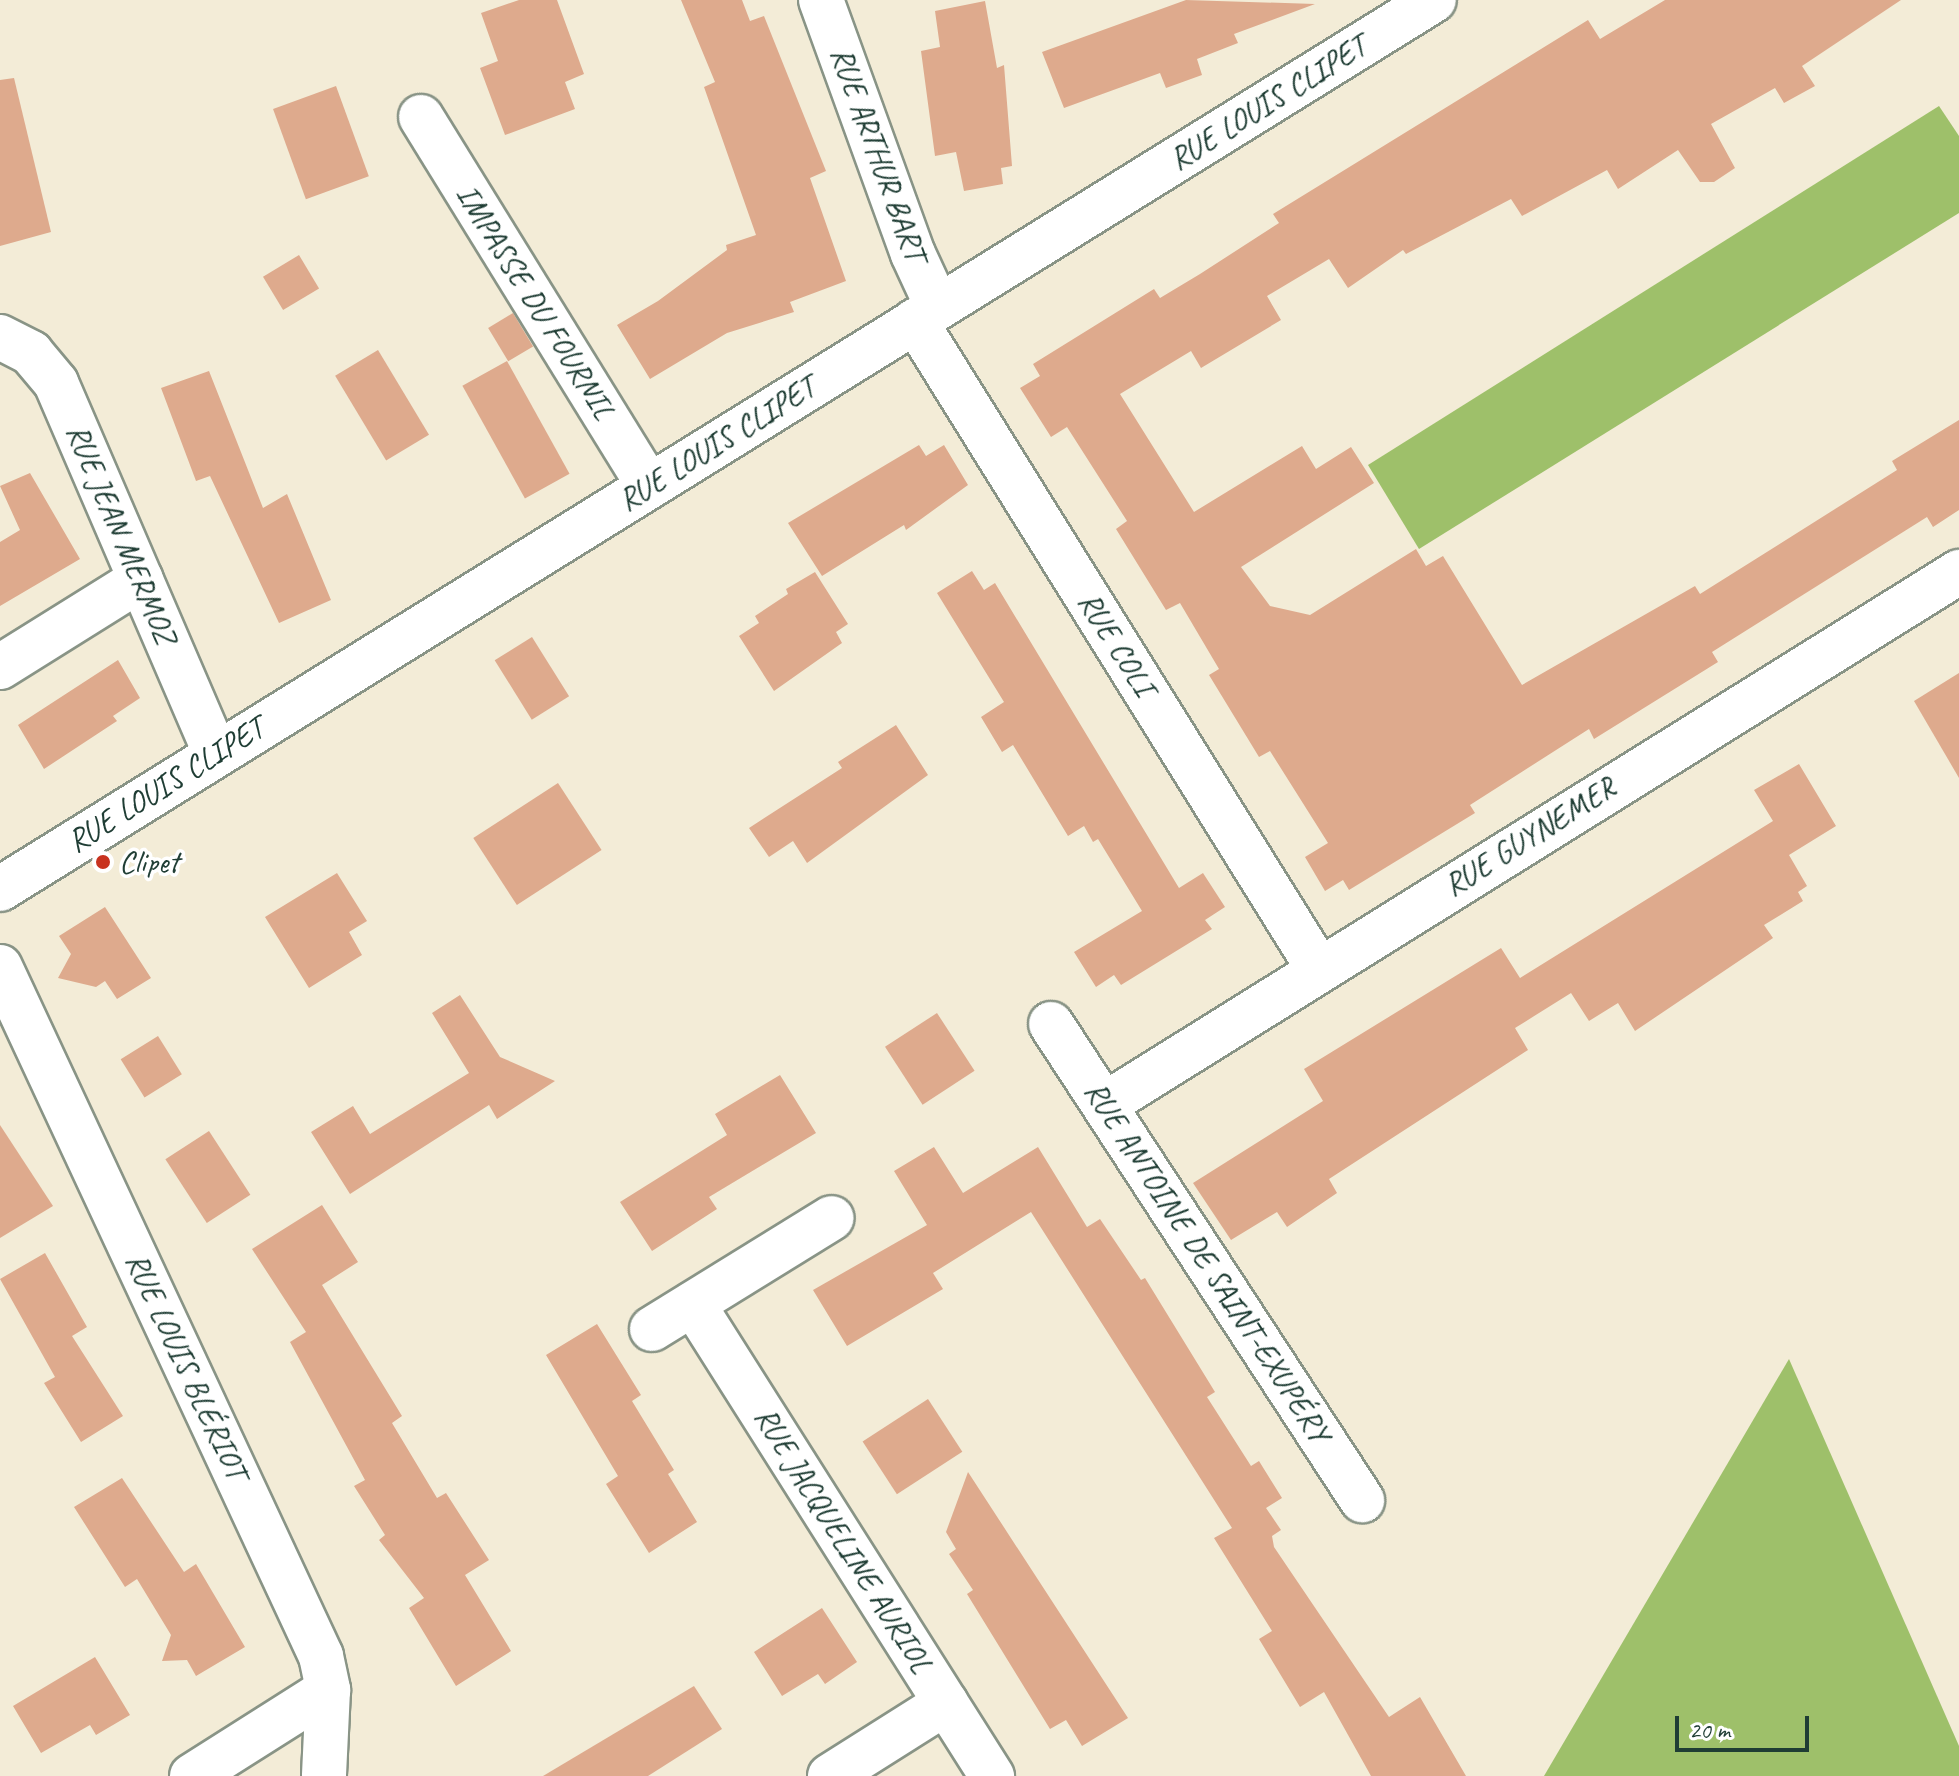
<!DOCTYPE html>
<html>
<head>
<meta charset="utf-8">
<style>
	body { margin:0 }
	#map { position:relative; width:1959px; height:1776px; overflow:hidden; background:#f3ecd7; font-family:Caveat,sans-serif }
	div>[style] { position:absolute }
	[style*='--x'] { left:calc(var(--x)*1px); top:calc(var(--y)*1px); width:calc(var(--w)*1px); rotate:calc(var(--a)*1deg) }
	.green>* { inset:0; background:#9ec06a }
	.building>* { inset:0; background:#deaa8d; transform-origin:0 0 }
	.roads { filter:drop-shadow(2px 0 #899486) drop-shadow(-2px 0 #899486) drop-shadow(0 2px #899486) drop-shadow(0 -2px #899486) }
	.street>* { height:44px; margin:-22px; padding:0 22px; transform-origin:22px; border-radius:22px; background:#fff }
	.secondary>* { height:44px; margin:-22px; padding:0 22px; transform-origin:22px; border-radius:22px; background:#fff }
	.dots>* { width:22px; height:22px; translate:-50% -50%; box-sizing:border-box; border:4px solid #fff; border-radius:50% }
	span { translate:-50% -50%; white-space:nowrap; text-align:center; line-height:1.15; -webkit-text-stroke:7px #fff; paint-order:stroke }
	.street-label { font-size:32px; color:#1f3d34 }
	.poi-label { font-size:32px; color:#1f3d34 }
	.left { translate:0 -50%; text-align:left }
	.scale { position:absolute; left:1675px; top:1716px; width:134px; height:36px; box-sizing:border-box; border:4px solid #1f3d34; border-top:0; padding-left:10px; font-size:24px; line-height:28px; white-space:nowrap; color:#1f3d34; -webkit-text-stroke:6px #fff; paint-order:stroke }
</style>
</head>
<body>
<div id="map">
	<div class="green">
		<i style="clip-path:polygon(1939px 106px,1959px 136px,1959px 213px,1419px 549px,1368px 465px)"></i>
		<i style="clip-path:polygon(1789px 1359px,1959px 1746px,1959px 1776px,1544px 1776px)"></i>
	</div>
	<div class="building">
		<i style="clip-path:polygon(519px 0,557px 0,584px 74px,565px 82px,575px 109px,505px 135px,480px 68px,498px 61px,481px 13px)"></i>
		<i style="clip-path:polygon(681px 0,742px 0,750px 21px,764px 16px,826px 171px,810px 178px,846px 281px,790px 302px,794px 312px,727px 333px,650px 379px,617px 325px,658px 301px,727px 250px,726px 245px,756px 235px,704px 87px,715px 82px)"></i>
		<i style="clip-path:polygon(1186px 0,1315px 4px,1234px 34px,1238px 43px,1197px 59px,1202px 75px,1166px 88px,1160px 73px,1064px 108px,1042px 52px)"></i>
		<i style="clip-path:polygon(1665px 0,1901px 0,1802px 66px,1815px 86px,1784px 103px,1775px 88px,1711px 124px,1735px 168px,1714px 182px,1700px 182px,1678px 150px,1618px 189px,1607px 170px,1522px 216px,1511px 199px,1406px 254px,1403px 250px,1348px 288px,1329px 259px,1267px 296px,1281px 320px,1201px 368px,1191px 351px,1120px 394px,1194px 512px,1302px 446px,1316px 469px,1351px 447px,1374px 483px,1241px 567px,1270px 606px,1310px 615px,1416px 549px,1426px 566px,1443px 556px,1522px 685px,1695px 586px,1700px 594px,1897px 470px,1892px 461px,1959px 420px,1959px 510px,1933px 527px,1927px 517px,1712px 652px,1718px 662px,1594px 739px,1589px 729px,1470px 805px,1475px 813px,1349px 890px,1343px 880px,1325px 891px,1305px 857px,1328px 843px,1270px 751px,1259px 757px,1209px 675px,1219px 669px,1180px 603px,1166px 610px,1116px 529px,1127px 521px,1067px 427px,1051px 437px,1020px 388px,1040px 376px,1033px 364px,1154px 289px,1160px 298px,1200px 274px,1279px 223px,1273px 214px,1588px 20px,1600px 39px)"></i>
		<i style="clip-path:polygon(985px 1px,997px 68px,1004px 65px,1012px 166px,1001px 168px,1003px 184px,964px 191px,956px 152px,935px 156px,921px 51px,940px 47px,935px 11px)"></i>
		<i style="clip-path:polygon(14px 78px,51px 232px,0 246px,0 80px)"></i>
		<i style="left:336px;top:86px;width:96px;height:67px;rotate:70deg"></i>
		<i style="left:299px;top:255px;width:39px;height:42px;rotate:59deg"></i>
		<i style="left:513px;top:313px;width:39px;height:29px;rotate:59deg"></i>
		<i style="left:378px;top:350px;width:99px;height:50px;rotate:59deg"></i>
		<i style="left:507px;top:361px;width:129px;height:51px;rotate:61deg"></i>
		<i style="clip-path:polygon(209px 371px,263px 508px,287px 494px,331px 600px,279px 623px,210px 476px,196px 481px,161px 388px)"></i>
		<i style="clip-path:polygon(919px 445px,926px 456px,944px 445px,968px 485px,906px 530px,904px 525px,822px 576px,788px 523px)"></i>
		<i style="clip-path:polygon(30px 473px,80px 559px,0 606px,0 542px,20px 530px,0 486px)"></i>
		<i style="clip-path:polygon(972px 571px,984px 590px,995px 583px,1179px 888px,1203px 873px,1225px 907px,1205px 920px,1212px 929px,1121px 985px,1114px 975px,1096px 987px,1074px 952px,1142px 911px,1098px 839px,1093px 842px,1084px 826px,1068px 836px,1013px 745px,1002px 752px,981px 717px,1004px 702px,937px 593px)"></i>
		<i style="clip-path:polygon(815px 572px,848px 624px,836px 632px,842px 643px,774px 691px,739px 636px,759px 623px,755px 616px,788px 594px,786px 589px)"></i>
		<i style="left:532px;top:637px;width:70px;height:44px;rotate:58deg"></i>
		<i style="clip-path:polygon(118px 660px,140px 698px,113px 716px,117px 721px,44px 769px,18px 725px)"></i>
		<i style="clip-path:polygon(1959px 673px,1959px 778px,1914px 701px)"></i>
		<i style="clip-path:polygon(896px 725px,928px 775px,807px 863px,793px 841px,769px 857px,749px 828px,842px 768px,838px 762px)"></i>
		<i style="clip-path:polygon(1799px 764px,1836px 826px,1789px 855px,1807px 886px,1798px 892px,1803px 901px,1764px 925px,1773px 938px,1635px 1031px,1618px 1003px,1589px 1021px,1571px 993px,1515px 1028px,1528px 1050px,1329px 1179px,1337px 1193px,1287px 1227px,1277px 1212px,1231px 1240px,1193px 1183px,1323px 1101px,1304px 1069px,1501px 948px,1520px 978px,1773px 821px,1754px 790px)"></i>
		<i style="left:558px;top:783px;width:80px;height:101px;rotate:57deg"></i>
		<i style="clip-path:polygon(337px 873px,367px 921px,349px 932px,362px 955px,309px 988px,265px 917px)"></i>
		<i style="clip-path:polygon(105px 907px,151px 978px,117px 999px,105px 981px,96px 987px,58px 978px,71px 954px,59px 936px)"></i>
		<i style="clip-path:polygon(460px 995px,500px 1057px,555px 1081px,497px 1119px,489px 1105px,350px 1194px,311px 1132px,353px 1106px,370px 1134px,469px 1073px,432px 1013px)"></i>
		<i style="left:937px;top:1013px;width:69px;height:62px;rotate:57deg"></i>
		<i style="left:158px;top:1036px;width:45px;height:44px;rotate:58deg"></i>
		<i style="clip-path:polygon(780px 1075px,816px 1133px,709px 1197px,717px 1209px,652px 1251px,620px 1202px,727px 1135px,715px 1114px)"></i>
		<i style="clip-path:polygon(0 1125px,53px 1206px,0 1238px)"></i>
		<i style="left:209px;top:1131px;width:76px;height:52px;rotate:57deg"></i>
		<i style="clip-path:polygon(934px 1147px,963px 1193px,1038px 1147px,1087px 1227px,1100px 1219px,1141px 1280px,1145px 1278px,1215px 1392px,1207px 1397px,1251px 1466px,1259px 1461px,1282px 1498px,1266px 1508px,1281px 1530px,1272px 1536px,1274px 1547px,1389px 1717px,1420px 1697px,1466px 1776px,1371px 1776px,1324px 1692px,1300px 1707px,1259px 1639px,1272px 1631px,1214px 1538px,1232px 1528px,1031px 1212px,933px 1273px,943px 1289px,847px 1346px,813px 1290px,927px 1225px,894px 1171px)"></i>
		<i style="clip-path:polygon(322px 1205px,358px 1262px,322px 1285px,402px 1416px,392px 1423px,437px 1498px,446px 1493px,489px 1560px,465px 1575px,511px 1651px,456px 1686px,409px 1608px,424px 1598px,379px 1540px,385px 1535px,354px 1486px,365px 1480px,290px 1342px,306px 1332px,252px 1249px)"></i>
		<i style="clip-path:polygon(45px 1253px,87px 1327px,72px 1336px,123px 1416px,81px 1442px,44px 1383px,55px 1377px,0 1279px)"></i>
		<i style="clip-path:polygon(597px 1324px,641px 1395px,632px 1401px,674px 1470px,668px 1474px,697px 1522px,649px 1553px,606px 1484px,618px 1476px,546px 1355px)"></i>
		<i style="left:928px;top:1399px;width:63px;height:78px;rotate:57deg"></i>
		<i style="clip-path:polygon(968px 1472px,1128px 1718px,1082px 1746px,1066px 1720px,1050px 1729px,967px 1594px,973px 1590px,949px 1554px,956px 1549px,946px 1532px)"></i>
		<i style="clip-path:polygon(122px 1478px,184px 1572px,196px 1564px,245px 1647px,196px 1676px,187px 1660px,162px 1661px,171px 1635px,137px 1579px,125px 1587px,74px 1507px)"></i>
		<i style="clip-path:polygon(822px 1608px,857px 1662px,825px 1684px,818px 1674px,782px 1696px,754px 1652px)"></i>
		<i style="clip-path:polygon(95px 1657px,130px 1715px,96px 1735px,90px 1725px,41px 1753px,13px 1706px)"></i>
		<i style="clip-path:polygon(694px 1686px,722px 1729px,648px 1776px,543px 1776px)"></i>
	</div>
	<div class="roads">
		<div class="street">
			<i style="--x:821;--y:0;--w:270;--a:70.1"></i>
			<i style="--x:913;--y:254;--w:57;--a:65.2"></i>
			<i style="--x:421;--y:117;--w:434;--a:58.3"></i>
			<i style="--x:915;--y:321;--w:762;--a:58.08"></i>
			<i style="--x:0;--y:337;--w:35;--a:27"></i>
			<i style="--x:31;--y:353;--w:39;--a:50"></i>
			<i style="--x:56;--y:383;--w:403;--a:66.7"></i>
			<i style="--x:0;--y:667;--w:166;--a:-32"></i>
			<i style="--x:0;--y:967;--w:760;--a:65.02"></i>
			<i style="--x:321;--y:1656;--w:35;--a:78"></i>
			<i style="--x:328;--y:1690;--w:86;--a:92.7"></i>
			<i style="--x:1051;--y:1024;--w:569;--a:56.84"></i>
			<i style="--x:1104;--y:1105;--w:1008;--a:-31.94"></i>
			<i style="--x:693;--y:1304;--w:559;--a:57.65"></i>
			<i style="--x:652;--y:1329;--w:211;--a:-31.7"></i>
			<i style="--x:192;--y:1776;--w:161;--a:-32.3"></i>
			<i style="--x:830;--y:1776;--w:137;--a:-32.2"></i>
		</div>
		<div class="secondary">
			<i style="--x:0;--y:889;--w:1687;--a:-31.8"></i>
		</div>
	</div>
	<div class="dots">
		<i style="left:103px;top:862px;background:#c8321e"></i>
	</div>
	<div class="street-label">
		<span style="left:1268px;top:103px;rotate:-32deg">RUE LOUIS CLIPET</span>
		<span style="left:878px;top:154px;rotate:70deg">RUE ARTHUR BART</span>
		<span style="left:535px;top:302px;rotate:58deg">IMPASSE DU FOURNIL</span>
		<span style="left:717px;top:444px;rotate:-32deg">RUE LOUIS CLIPET</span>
		<span style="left:121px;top:534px;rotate:67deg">RUE JEAN MERMOZ</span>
		<span style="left:1116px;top:644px;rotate:58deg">RUE COLI</span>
		<span style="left:166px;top:785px;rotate:-32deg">RUE LOUIS CLIPET</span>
		<span style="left:1530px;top:837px;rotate:-32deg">RUE GUYNEMER</span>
		<span style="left:1207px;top:1262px;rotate:57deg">RUE ANTOINE DE SAINT-EXUPÉRY</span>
		<span style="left:186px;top:1366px;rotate:65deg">RUE LOUIS BLÉRIOT</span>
		<span style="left:843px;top:1540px;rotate:58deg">RUE JACQUELINE AURIOL</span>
	</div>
	<div class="poi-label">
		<span class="left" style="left:119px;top:862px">Clipet</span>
	</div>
	<div class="scale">20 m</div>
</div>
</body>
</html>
